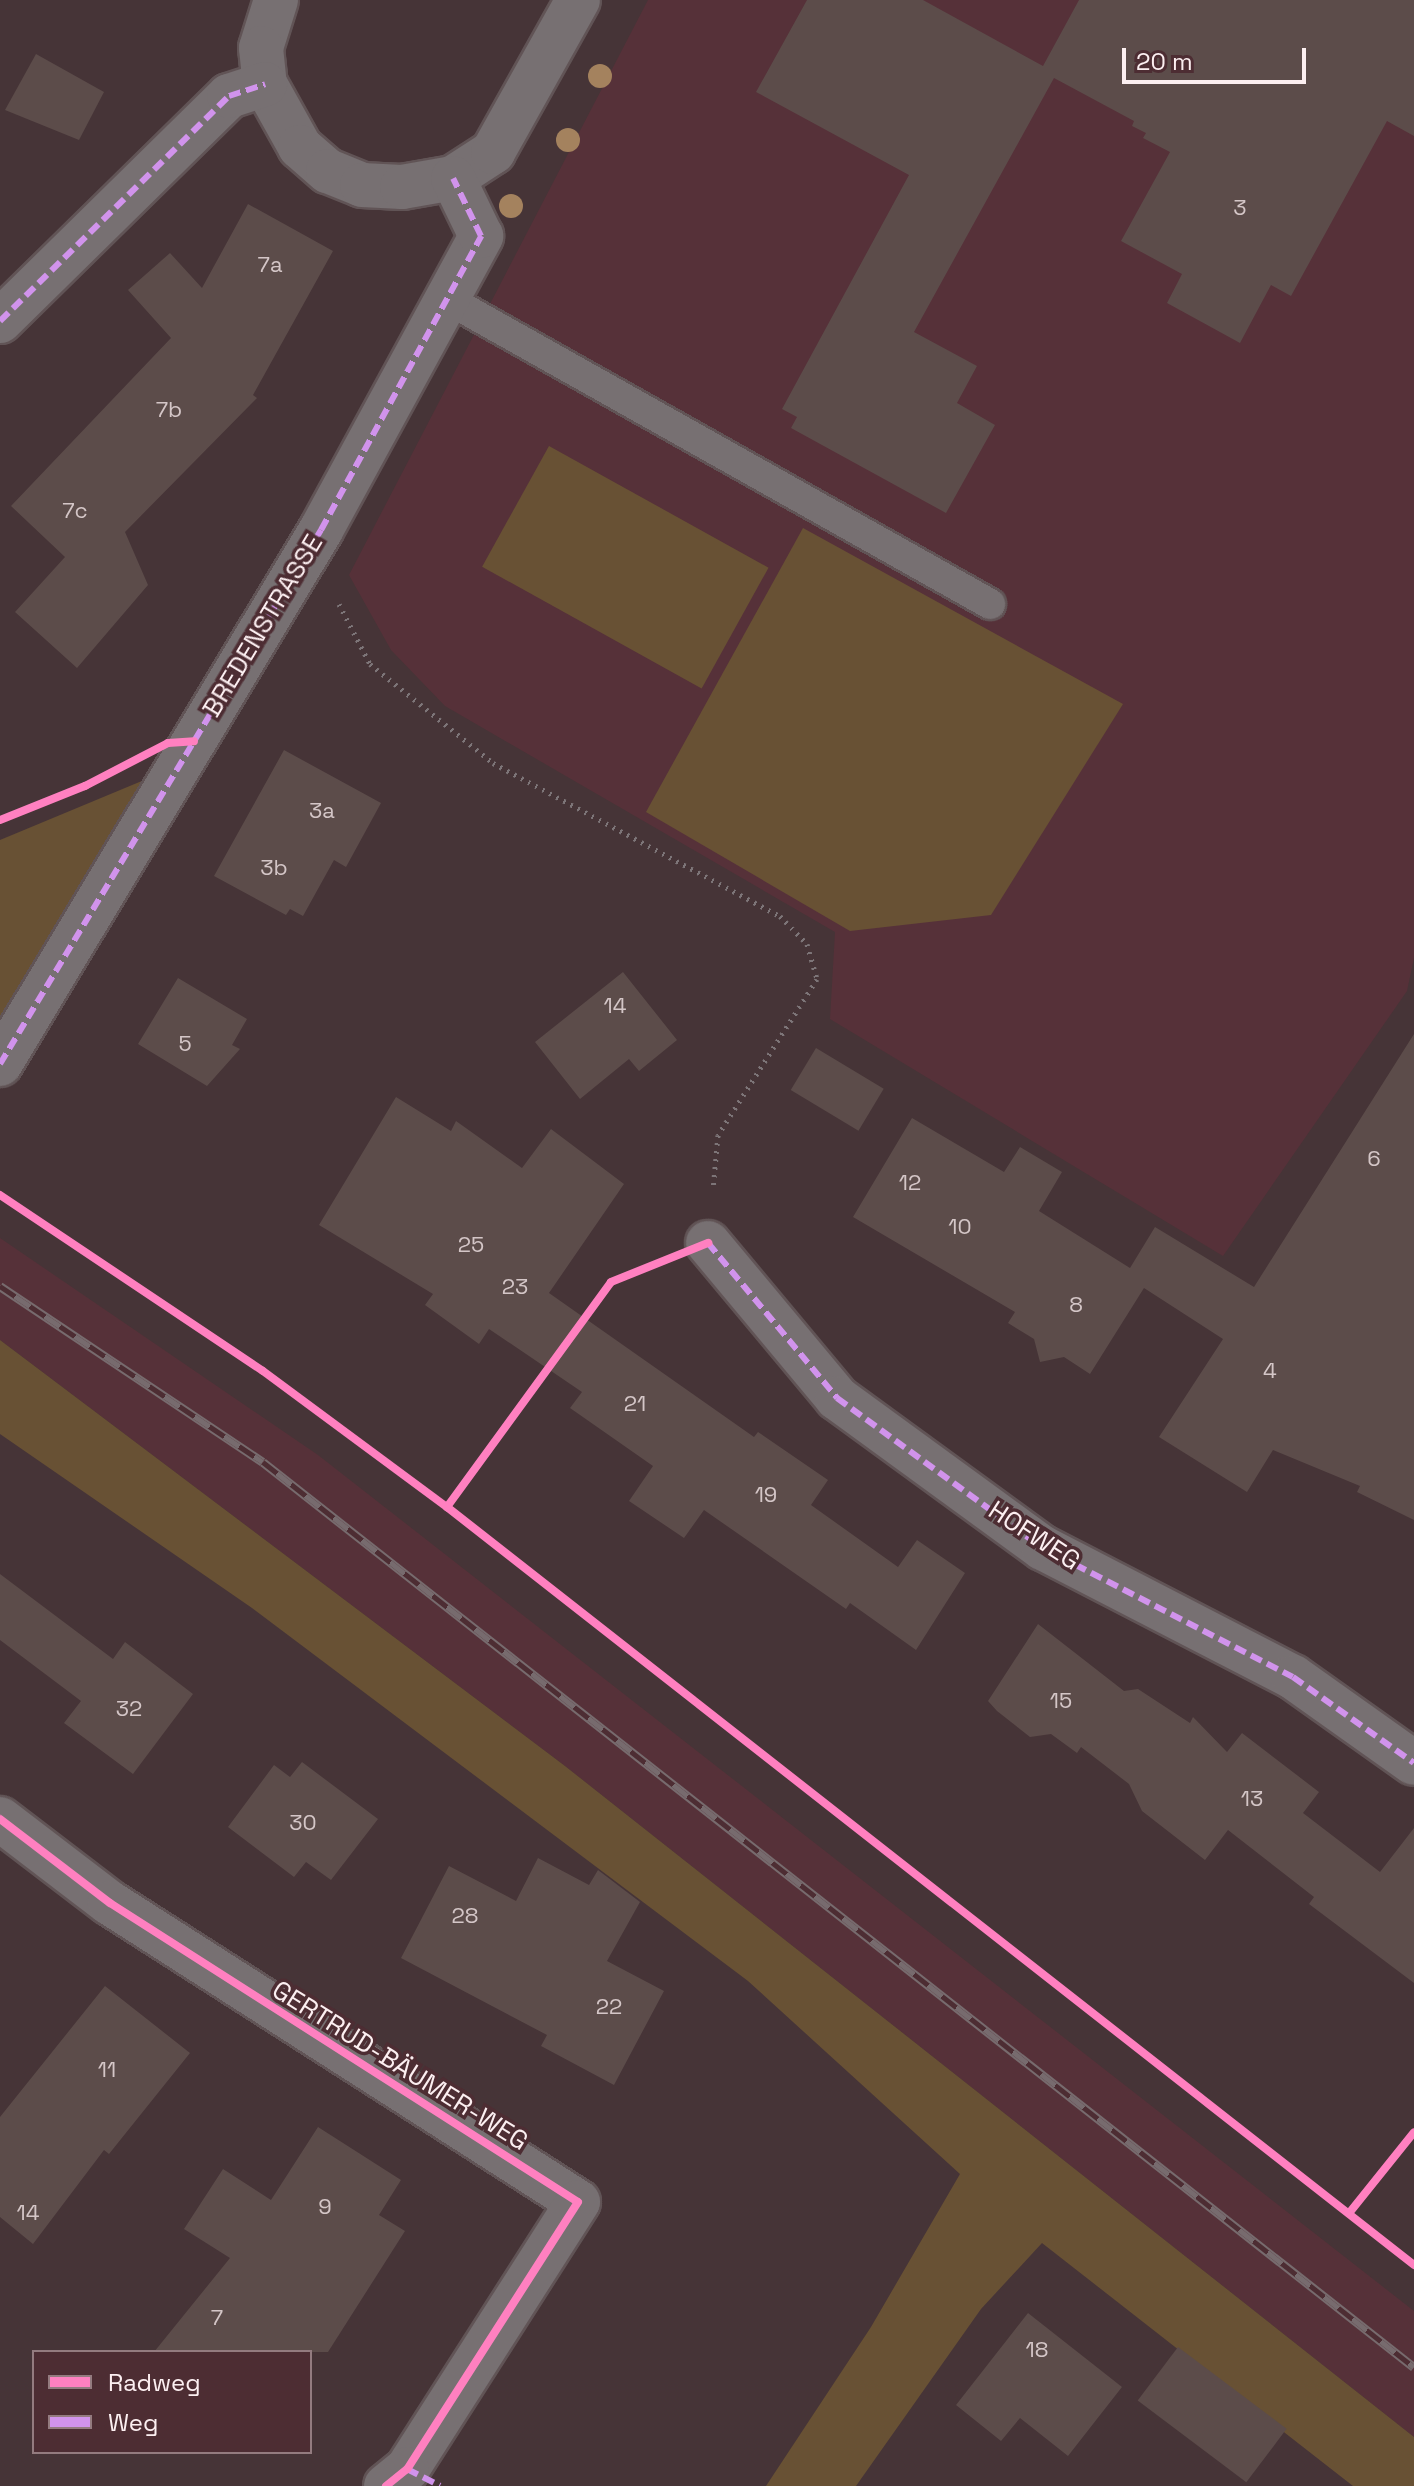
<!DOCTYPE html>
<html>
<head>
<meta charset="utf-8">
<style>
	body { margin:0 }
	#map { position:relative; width:1414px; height:2486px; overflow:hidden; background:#463437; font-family:"Space Grotesk",sans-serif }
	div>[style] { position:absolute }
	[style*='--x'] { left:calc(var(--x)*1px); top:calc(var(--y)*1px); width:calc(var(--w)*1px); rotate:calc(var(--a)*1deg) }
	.built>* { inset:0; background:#563139 }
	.green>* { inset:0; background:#685134; transform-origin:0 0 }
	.building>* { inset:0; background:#5c4c4a; transform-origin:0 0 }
	.path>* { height:5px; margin-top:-2.5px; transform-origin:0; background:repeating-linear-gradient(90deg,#7d7578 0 2px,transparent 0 8px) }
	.roads { filter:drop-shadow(2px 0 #615456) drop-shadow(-2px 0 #615456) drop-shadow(0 2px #615456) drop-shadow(0 -2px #615456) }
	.service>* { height:30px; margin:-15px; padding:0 15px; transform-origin:15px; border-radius:15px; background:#777072 }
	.minor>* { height:44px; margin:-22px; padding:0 22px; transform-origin:22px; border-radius:22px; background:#777072 }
	.rail>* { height:9px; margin-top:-4.5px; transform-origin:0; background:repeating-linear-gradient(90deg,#4d2d33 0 18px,#776b6e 0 36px); box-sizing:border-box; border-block:2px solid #776b6e }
	.quiet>* { height:6px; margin-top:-3px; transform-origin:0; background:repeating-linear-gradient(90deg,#d193ec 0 12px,transparent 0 18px) }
	.cycleway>* { height:8px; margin:-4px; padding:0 4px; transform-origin:4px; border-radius:4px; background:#ff80c0 }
	.trees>* { width:24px; height:24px; margin:-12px; border-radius:50%; background:#a4825e }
	span { translate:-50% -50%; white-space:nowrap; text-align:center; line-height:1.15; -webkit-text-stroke:7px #4d2d33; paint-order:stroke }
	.number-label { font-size:22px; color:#d4c6c7 }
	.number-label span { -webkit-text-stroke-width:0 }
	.street-label { font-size:26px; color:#fceff1 }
	.legend { position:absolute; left:32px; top:2350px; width:280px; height:104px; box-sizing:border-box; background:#4d2d33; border:2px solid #937b7f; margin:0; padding:10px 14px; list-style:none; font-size:24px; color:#fceff1 }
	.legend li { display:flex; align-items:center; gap:16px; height:40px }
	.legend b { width:40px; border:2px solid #937b7f }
	.scale { position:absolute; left:1122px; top:48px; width:184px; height:36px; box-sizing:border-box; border:4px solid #fceff1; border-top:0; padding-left:10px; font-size:24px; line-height:28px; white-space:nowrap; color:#fceff1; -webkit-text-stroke:6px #4d2d33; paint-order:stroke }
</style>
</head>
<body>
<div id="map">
	<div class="built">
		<i style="clip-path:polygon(648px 0,1414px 0,1414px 958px,1407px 991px,1223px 1256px,830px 1019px,835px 932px,445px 706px,391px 650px,349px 575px)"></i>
		<i style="clip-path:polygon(0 1238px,318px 1455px,1414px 2311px,1414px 2437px,565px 1766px,0 1340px)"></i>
	</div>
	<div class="green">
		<i style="left:549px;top:446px;width:251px;height:138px;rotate:29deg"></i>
		<i style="clip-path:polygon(803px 528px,1123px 704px,991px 915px,850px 931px,646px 812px)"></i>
		<i style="clip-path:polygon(149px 778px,0 1025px,0 840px)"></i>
		<i style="clip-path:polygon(0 1340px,565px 1766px,1414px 2437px,1414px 2486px,1353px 2486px,1042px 2243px,981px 2309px,856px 2486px,766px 2486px,871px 2327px,960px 2174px,748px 1981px,252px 1608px,0 1434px)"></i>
	</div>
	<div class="building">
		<i style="clip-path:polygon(807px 0,923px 0,1043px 66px,1079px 0,1414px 0,1414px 136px,1387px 121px,1291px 296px,1271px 285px,1240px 343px,1167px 303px,1182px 274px,1121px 241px,1170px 152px,1143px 138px,1146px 133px,1132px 126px,1134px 121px,1054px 78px,914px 332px,977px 366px,957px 403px,995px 425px,946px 513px,791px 428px,797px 417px,782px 409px,909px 175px,756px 92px)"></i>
		<i style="clip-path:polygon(36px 54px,104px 92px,79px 140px,5px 110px)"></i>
		<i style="clip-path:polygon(248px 204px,333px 251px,253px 395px,257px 398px,125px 532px,148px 585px,77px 668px,15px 612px,65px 557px,11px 506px,171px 338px,128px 290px,170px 253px,202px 288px)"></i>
		<i style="clip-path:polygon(284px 750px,381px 803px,346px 867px,334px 860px,303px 916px,290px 909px,286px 915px,214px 876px)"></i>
		<i style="clip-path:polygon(623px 972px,677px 1040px,639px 1071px,629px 1059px,580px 1099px,535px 1042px)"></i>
		<i style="clip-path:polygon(178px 978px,247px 1019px,232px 1045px,240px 1049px,207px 1086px,138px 1044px)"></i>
		<i style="clip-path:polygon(1414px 1034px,1414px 1520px,1357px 1492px,1360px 1486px,1273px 1450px,1247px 1492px,1159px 1437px,1223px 1339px,1144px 1288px,1090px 1374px,1064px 1357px,1040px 1362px,1034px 1339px,1008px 1323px,1015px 1312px,853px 1217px,912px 1118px,1004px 1172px,1020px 1147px,1062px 1172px,1039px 1211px,1130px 1268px,1155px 1227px,1254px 1287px)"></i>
		<i style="left:816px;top:1048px;width:79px;height:49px;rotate:31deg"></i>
		<i style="clip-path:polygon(396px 1097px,451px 1131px,456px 1121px,522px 1168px,551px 1129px,624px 1184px,549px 1293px,754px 1437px,758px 1432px,828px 1480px,811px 1505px,898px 1567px,917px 1540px,965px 1573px,916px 1650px,850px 1603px,846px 1609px,704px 1510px,684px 1538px,629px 1501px,653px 1466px,570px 1408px,582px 1392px,489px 1329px,479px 1344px,425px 1305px,433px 1294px,319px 1225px)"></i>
		<i style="clip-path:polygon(0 1574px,113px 1659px,125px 1642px,193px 1694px,133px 1774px,64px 1723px,81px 1701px,0 1640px)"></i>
		<i style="clip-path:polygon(1038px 1624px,1124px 1691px,1138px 1689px,1190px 1723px,1193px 1717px,1227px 1752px,1242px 1733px,1319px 1792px,1303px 1813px,1380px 1872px,1414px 1828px,1414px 1983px,1309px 1904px,1314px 1897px,1228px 1830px,1205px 1860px,1142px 1811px,1129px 1784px,1081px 1747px,1077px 1753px,1051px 1734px,1030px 1737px,997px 1711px,988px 1701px)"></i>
		<i style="clip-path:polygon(302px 1762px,378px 1819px,331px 1880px,306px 1862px,294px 1877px,228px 1827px,274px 1765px,290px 1777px)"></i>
		<i style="clip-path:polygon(538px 1858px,589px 1885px,598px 1870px,640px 1902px,607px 1961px,664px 1991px,614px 2085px,541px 2046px,547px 2035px,401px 1958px,449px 1866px,516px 1901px)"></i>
		<i style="clip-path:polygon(105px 1986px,190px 2053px,109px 2154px,104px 2150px,33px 2244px,0 2217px,0 2117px)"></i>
		<i style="clip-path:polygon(318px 2127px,401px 2180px,379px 2215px,405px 2231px,328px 2352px,154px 2352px,230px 2258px,184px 2229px,223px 2169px,271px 2200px)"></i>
		<i style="clip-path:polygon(1028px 2313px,1122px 2387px,1068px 2456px,1020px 2418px,1001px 2441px,956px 2405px)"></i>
		<i style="left:1178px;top:2347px;width:136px;height:67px;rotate:37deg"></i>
	</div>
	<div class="path">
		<i style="--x:339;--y:604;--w:68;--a:62.7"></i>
		<i style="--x:370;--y:664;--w:158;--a:38.8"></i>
		<i style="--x:493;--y:763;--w:325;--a:28.1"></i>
		<i style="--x:780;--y:916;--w:39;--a:46"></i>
		<i style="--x:807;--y:944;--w:36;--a:74"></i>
		<i style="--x:817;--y:979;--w:185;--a:122.4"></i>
		<i style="--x:718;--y:1135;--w:55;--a:95.2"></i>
	</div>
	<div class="roads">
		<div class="service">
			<i style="--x:447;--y:299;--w:623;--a:29.32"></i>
		</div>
		<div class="minor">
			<i style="--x:276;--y:0;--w:50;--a:107.4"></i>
			<i style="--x:261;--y:48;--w:36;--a:84"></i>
			<i style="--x:265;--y:84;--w:72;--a:60.9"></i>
			<i style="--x:300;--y:147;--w:37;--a:41"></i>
			<i style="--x:328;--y:171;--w:37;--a:22"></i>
			<i style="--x:362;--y:185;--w:40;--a:2.9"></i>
			<i style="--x:402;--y:187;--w:52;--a:-10"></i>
			<i style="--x:453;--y:178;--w:48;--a:-33"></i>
			<i style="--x:493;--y:152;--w:174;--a:-60.8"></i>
			<i style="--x:0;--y:321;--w:321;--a:-44.5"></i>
			<i style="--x:229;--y:96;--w:38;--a:-18"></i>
			<i style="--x:0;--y:1064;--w:623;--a:-58.99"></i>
			<i style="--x:321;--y:530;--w:335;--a:-61.4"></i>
			<i style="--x:481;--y:236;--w:64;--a:-115.8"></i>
			<i style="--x:708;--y:1243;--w:202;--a:50.2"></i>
			<i style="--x:837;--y:1398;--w:255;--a:36.1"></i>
			<i style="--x:1043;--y:1548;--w:281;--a:27.3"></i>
			<i style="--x:1293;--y:1677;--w:148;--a:35.4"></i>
			<i style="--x:0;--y:1819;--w:138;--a:37.4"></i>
			<i style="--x:110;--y:1903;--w:555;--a:32.57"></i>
			<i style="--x:578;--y:2202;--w:317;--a:122.6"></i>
			<i style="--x:407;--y:2469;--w:27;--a:141"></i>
		</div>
	</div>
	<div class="rail">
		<i style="--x:0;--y:1286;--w:316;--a:33.8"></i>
		<i style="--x:263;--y:1462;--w:1464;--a:38.18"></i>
	</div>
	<div class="quiet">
		<i style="--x:0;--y:321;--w:321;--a:-44.5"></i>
		<i style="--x:229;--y:96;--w:38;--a:-18"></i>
		<i style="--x:0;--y:1064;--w:623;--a:-58.99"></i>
		<i style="--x:321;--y:530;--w:335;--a:-61.4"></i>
		<i style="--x:481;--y:236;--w:64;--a:-115.8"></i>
		<i style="--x:703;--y:1245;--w:5;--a:-22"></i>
		<i style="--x:708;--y:1243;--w:202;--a:50.2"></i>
		<i style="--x:837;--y:1398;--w:255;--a:36.1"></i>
		<i style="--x:1043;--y:1548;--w:281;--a:27.3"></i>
		<i style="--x:1293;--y:1677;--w:148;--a:35.4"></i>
		<i style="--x:407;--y:2469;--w:37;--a:27"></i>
	</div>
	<div class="cycleway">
		<i style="--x:0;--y:820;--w:92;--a:-21.8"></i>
		<i style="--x:85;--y:786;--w:93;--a:-27.4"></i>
		<i style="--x:168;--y:743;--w:26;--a:-4"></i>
		<i style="--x:0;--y:1195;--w:316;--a:33.8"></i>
		<i style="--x:263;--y:1371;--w:229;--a:36.5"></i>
		<i style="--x:447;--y:1507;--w:1229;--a:38.09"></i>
		<i style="--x:447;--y:1507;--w:278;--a:-53.9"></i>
		<i style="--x:611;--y:1282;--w:105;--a:-21.9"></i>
		<i style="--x:0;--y:1819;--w:138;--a:37.4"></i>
		<i style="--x:110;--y:1903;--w:555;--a:32.57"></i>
		<i style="--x:578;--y:2202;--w:317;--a:122.6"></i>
		<i style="--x:407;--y:2469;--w:27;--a:141"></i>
		<i style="--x:1350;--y:2212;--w:102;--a:-51.3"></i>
	</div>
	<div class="trees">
		<i style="left:600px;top:76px"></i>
		<i style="left:568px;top:140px"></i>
		<i style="left:511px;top:206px"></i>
	</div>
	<div class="number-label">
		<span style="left:1240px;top:208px">3</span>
		<span style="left:270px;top:265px">7a</span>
		<span style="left:169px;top:410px">7b</span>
		<span style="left:75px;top:511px">7c</span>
		<span style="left:322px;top:811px">3a</span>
		<span style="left:274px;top:868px">3b</span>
		<span style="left:615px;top:1006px">14</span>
		<span style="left:185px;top:1044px">5</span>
		<span style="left:1374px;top:1159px">6</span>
		<span style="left:910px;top:1183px">12</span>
		<span style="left:960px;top:1227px">10</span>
		<span style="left:471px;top:1245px">25</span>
		<span style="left:515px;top:1287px">23</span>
		<span style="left:1076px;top:1305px">8</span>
		<span style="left:1270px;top:1371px">4</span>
		<span style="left:635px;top:1404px">21</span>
		<span style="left:766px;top:1495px">19</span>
		<span style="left:1061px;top:1701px">15</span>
		<span style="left:129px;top:1709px">32</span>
		<span style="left:1252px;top:1799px">13</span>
		<span style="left:303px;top:1823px">30</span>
		<span style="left:465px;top:1916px">28</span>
		<span style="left:609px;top:2007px">22</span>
		<span style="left:107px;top:2070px">11</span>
		<span style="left:325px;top:2207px">9</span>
		<span style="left:28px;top:2213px">14</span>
		<span style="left:217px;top:2318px">7</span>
		<span style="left:1037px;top:2350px">18</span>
	</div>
	<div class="street-label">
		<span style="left:263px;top:626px;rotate:-59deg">BREDENSTRASSE</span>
		<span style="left:1034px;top:1536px;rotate:33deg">HOFWEG</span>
		<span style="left:400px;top:2066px;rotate:32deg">GERTRUD-BÄUMER-WEG</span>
	</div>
	<ul class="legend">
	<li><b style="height:10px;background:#ff80c0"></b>Radweg</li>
	<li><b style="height:10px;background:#d193ec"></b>Weg</li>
	</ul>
	<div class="scale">20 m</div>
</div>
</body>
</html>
